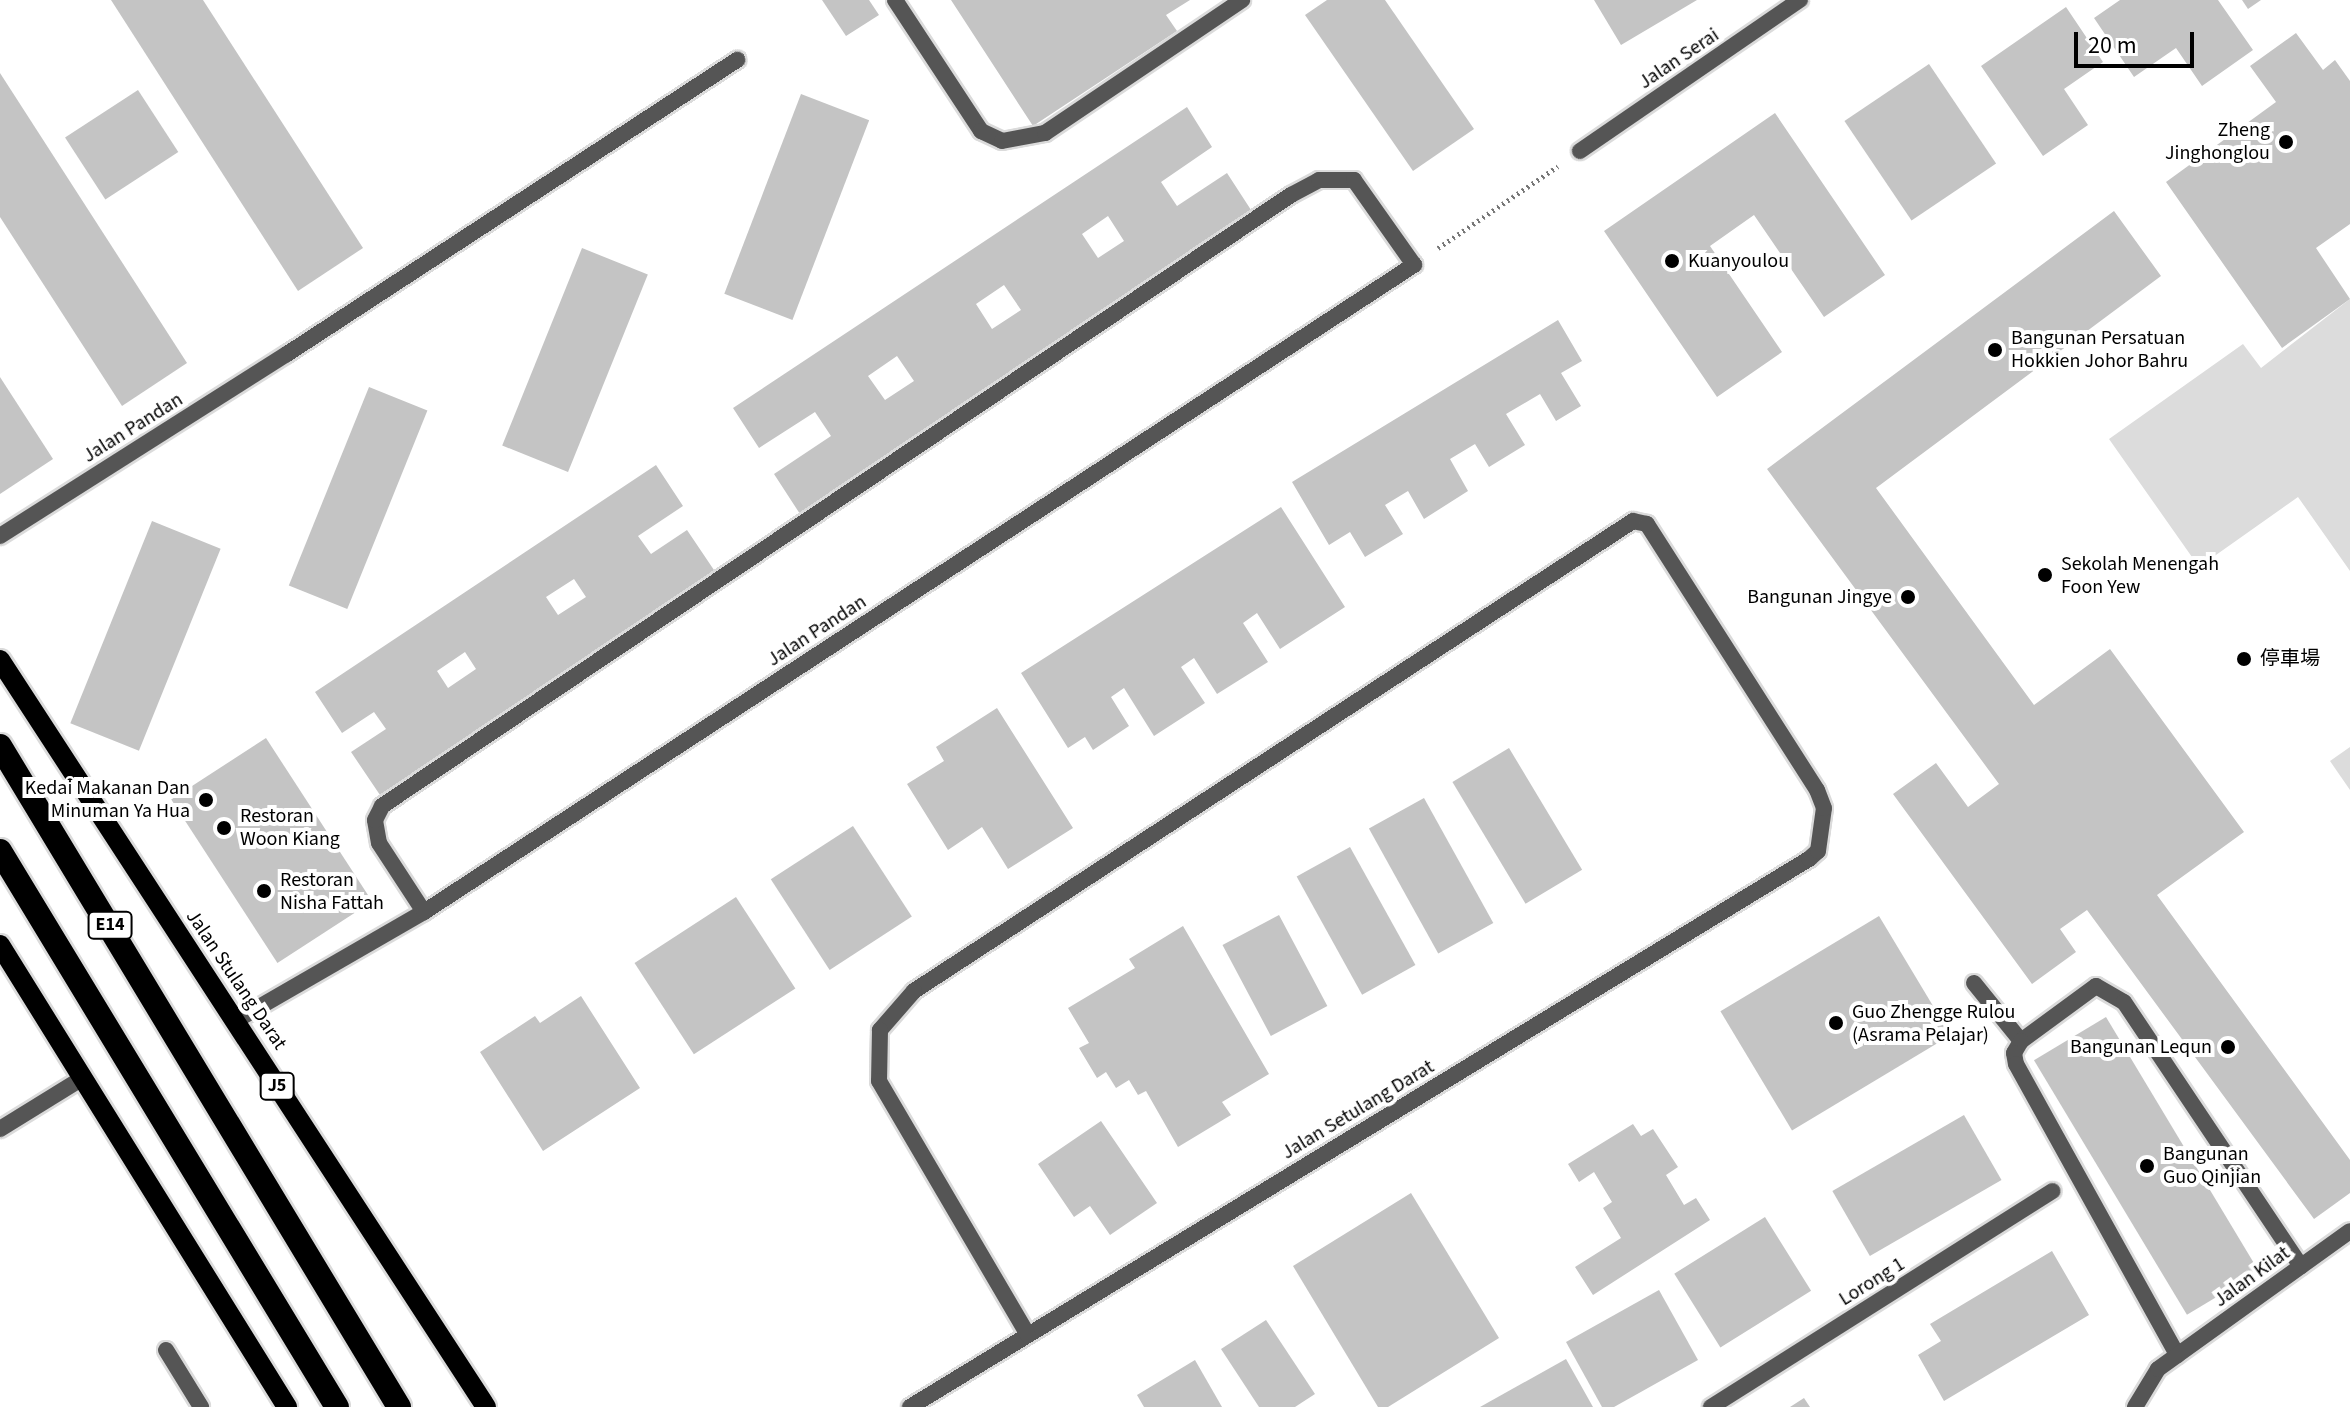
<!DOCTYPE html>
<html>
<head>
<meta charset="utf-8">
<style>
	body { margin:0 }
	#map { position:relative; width:2350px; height:1407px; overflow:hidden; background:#fff; font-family:"Source Sans 3","Noto Sans SC",sans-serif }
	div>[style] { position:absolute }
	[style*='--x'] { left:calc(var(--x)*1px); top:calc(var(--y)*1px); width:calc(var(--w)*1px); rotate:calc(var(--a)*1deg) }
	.green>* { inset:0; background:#dcdcdc }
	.building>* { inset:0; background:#c4c4c4; transform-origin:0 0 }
	.path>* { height:5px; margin-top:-2.5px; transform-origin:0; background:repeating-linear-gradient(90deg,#777 0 2px,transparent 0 6px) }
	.roads { filter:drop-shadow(2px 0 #dbdbdb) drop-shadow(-2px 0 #dbdbdb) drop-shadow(0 2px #dbdbdb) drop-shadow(0 -2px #dbdbdb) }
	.lane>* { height:16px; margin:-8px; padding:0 8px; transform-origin:8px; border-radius:8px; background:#555 }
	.street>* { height:16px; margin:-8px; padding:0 8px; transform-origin:8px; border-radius:8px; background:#555 }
	.primary>* { height:20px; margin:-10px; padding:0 10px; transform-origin:10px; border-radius:10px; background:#000 }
	.highway>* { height:24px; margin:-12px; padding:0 12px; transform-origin:12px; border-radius:12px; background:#000 }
	.dots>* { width:22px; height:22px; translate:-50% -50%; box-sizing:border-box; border:4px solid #fff; border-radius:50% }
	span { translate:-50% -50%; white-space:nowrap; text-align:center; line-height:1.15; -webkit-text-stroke:8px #fff; paint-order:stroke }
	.shield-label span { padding:2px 6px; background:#fff; border:2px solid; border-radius:6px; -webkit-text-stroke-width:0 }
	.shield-label { font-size:18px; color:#000; font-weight:700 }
	.street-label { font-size:20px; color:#000 }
	.poi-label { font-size:20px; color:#000 }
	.right { translate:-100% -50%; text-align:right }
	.left { translate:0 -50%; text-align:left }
	.scale { position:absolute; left:2074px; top:32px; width:120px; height:36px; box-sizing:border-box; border:4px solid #000; border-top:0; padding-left:10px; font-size:24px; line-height:28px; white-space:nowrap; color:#000; -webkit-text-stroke:6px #fff; paint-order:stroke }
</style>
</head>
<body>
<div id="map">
	<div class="green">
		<i style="clip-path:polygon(2350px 299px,2350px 571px,2298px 497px,2199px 567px,2109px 439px,2243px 344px,2261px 368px)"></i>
		<i style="clip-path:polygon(2350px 747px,2350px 790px,2330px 761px)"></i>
	</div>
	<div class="building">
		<i style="clip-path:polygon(111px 0,203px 0,363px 248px,298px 291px)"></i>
		<i style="clip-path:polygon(822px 0,869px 0,879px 15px,846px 36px)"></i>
		<i style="clip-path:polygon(951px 0,1190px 0,1166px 15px,1177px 31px,1033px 126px)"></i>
		<i style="clip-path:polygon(1327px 0,1385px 0,1474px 129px,1413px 171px,1305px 15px)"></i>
		<i style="clip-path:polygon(1594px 0,1697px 0,1621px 45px)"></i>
		<i style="clip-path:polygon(2120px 0,2218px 0,2253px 50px,2202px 86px,2176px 48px,2134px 77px,2094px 18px)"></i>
		<i style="clip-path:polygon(2242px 0,2261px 0,2248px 9px)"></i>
		<i style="clip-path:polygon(2066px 7px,2103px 62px,2064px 89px,2088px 125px,2043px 156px,1981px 66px)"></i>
		<i style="clip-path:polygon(2296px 33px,2323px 70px,2335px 60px,2350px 81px,2350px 224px,2316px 248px,2350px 299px,2282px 348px,2166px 182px,2276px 102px,2250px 66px)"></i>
		<i style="left:1929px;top:64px;width:120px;height:102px;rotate:56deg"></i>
		<i style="clip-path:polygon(0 73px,187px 363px,122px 406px,0 217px)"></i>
		<i style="left:138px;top:90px;width:74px;height:87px;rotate:57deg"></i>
		<i style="left:801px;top:94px;width:73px;height:214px;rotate:21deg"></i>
		<i style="clip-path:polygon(evenodd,1187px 107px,1212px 147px,1161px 182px,1177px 206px,1227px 173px,1253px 213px,800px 514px,774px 474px,831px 436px,815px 412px,759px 448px,733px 408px,1187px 107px,1108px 216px,1124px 241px,1098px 258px,1082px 234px,1108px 216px,1187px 107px,1004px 285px,1021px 310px,992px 329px,976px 304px,1004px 285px,1187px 107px,897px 356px,914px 381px,885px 400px,868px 376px,897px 356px)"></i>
		<i style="clip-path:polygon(1775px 113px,1885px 275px,1824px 317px,1754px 215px,1710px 246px,1782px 352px,1717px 397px,1604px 231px)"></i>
		<i style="clip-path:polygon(2114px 211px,2161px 276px,1876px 488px,2034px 705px,2110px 649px,2244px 832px,2157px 895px,2350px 1160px,2350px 1193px,2314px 1219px,2087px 910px,2060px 929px,2076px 952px,2032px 984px,1893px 794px,1936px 763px,1968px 807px,1999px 784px,1767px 469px)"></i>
		<i style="left:582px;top:248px;width:71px;height:213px;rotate:22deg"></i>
		<i style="clip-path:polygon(1558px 320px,1582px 361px,1561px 373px,1581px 406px,1556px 421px,1540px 394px,1506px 414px,1525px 445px,1489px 467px,1475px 444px,1450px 459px,1468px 491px,1424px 519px,1408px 491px,1385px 505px,1403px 534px,1365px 557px,1350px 532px,1329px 545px,1292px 482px)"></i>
		<i style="clip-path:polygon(0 377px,53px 459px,0 494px)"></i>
		<i style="left:369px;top:387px;width:63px;height:214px;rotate:22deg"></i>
		<i style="clip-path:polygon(evenodd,656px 465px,683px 506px,638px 536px,651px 554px,687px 530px,716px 573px,380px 795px,351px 752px,386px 729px,374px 712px,342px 733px,315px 692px,656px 465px,574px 579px,586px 597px,558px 615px,546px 597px,574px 579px,656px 465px,465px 652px,476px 669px,448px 688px,437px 671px,465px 652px)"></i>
		<i style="clip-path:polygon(1281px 507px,1345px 607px,1280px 649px,1257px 613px,1243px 623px,1268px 662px,1217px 694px,1194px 658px,1181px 667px,1205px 703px,1154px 736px,1124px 688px,1111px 697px,1129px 726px,1093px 750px,1085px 737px,1068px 748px,1021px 673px)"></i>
		<i style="left:152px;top:521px;width:74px;height:218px;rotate:22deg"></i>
		<i style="clip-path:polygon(997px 708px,1073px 828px,1008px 869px,982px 827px,948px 850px,907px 784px,944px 761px,936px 747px)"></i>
		<i style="left:266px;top:738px;width:195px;height:113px;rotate:57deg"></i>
		<i style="left:1509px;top:748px;width:142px;height:66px;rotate:59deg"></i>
		<i style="left:1424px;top:798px;width:143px;height:63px;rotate:61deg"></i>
		<i style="left:853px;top:826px;width:108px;height:98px;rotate:57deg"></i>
		<i style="left:1350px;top:847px;width:135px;height:61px;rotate:61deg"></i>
		<i style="left:736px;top:897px;width:109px;height:121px;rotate:57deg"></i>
		<i style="left:1279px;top:915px;width:103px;height:64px;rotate:62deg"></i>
		<i style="left:1879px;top:916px;width:139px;height:185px;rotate:59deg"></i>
		<i style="clip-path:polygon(1183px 926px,1269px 1074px,1222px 1102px,1231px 1115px,1178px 1147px,1146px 1091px,1138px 1095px,1129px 1080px,1116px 1088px,1106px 1072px,1097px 1078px,1079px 1048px,1089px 1043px,1068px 1008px,1135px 968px,1129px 959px)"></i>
		<i style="clip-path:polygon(581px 996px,640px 1088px,543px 1151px,480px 1052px,535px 1016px,540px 1023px)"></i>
		<i style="left:2106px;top:1017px;width:297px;height:84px;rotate:59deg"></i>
		<i style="left:1964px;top:1115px;width:75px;height:152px;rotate:60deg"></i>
		<i style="clip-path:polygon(1101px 1121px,1157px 1203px,1110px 1235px,1090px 1206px,1074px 1217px,1038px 1164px)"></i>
		<i style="clip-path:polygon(1633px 1124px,1641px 1136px,1653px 1129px,1678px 1167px,1666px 1175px,1684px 1205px,1696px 1198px,1710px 1220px,1593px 1295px,1575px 1267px,1621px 1238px,1603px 1208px,1612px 1202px,1594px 1172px,1579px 1182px,1568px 1164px)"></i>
		<i style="clip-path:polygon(1411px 1193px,1499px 1338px,1388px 1407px,1378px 1407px,1293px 1266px)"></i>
		<i style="left:1765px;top:1217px;width:87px;height:107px;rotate:58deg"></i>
		<i style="clip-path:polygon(2052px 1251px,2089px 1315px,1944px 1401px,1918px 1355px,1941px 1341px,1930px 1324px)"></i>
		<i style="clip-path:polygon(1659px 1290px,1698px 1360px,1614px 1407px,1602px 1407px,1566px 1342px)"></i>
		<i style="clip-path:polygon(1266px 1320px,1315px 1394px,1295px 1407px,1259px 1407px,1221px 1349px)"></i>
		<i style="clip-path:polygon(1566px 1359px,1593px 1407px,1480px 1407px)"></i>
		<i style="clip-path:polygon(1195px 1360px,1222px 1407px,1144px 1407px,1137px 1395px)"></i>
		<i style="clip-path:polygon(1804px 1398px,1810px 1407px,1790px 1407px)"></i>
	</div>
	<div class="path">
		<i style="--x:1438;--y:248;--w:145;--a:-34.3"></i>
	</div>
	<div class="roads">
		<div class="lane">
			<i style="--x:895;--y:0;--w:157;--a:56.7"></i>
			<i style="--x:981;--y:131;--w:23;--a:25"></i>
			<i style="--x:1002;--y:141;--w:44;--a:-10.5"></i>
			<i style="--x:1045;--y:133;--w:238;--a:-34"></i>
			<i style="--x:287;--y:354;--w:538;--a:-33.16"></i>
			<i style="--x:424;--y:912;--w:82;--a:-123.1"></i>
			<i style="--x:379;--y:843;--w:23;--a:-100"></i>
			<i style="--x:375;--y:820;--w:16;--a:-63"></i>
			<i style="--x:382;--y:806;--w:1095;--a:-33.91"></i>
			<i style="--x:1291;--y:195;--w:32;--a:-28"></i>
			<i style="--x:1319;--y:180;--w:35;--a:0"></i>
			<i style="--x:1354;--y:180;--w:104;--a:54.8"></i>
			<i style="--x:1974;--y:983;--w:75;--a:51"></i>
			<i style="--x:2021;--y:1041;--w:93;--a:-36.3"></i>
			<i style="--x:2096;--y:986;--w:32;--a:30"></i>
			<i style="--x:2124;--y:1002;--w:318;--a:56.2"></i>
			<i style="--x:2021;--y:1041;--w:14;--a:120"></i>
			<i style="--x:2014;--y:1053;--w:11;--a:80"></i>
			<i style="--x:2016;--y:1064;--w:333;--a:61"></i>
			<i style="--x:2135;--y:1407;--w:44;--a:-58.8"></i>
			<i style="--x:2158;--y:1369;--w:236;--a:-35.7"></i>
		</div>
		<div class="street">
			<i style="--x:1580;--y:151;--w:267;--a:-34.5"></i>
			<i style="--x:0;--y:536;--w:340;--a:-32.4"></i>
			<i style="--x:235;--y:1021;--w:218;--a:-30"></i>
			<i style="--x:424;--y:912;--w:1183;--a:-33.17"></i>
			<i style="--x:0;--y:1129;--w:95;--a:-31.7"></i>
			<i style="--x:166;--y:1350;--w:67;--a:58.4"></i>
			<i style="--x:910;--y:1407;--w:1053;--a:-31.37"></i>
			<i style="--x:1809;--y:859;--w:12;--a:-42"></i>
			<i style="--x:1818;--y:851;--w:43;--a:-82.1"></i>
			<i style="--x:1824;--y:808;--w:19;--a:-111"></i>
			<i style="--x:1817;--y:790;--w:316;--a:-122.6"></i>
			<i style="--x:1647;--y:524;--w:14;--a:-168"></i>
			<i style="--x:1633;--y:521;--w:859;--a:146.83"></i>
			<i style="--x:914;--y:991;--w:52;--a:131.1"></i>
			<i style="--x:880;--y:1030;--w:51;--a:91.1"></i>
			<i style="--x:879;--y:1081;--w:294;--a:59.6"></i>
			<i style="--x:1711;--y:1407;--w:404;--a:-32.3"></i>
		</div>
		<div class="primary">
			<i style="--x:0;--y:660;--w:891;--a:56.95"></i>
			<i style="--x:0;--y:945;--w:544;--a:58.15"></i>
		</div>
		<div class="highway">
			<i style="--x:0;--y:746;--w:772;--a:58.88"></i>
			<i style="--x:0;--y:851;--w:650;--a:58.78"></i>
		</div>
	</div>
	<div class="dots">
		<i style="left:2286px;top:142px;background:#000"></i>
		<i style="left:1672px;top:261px;background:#000"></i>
		<i style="left:1995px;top:350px;background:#000"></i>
		<i style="left:2045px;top:575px;background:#000"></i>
		<i style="left:1908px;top:597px;background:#000"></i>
		<i style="left:2244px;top:659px;background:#000"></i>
		<i style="left:206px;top:800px;background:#000"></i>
		<i style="left:224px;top:828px;background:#000"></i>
		<i style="left:264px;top:891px;background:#000"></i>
		<i style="left:1836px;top:1023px;background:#000"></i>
		<i style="left:2228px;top:1047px;background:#000"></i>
		<i style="left:2147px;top:1166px;background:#000"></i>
	</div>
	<div class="shield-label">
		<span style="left:110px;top:925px">E14</span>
		<span style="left:277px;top:1086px">J5</span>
	</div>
	<div class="street-label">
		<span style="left:1679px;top:59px;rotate:-34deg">Jalan Serai</span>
		<span style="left:133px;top:428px;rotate:-32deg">Jalan Pandan</span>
		<span style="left:817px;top:631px;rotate:-33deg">Jalan Pandan</span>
		<span style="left:236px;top:980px;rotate:56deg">Jalan Stulang Darat</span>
		<span style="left:1358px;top:1110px;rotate:-31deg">Jalan Setulang Darat</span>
		<span style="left:2252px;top:1277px;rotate:-36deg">Jalan Kilat</span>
		<span style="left:1872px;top:1282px;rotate:-32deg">Lorong 1</span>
	</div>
	<div class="poi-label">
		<span class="right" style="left:2270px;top:142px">Zheng<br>Jinghonglou</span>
		<span class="left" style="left:1688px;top:261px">Kuanyoulou</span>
		<span class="left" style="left:2011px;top:350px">Bangunan Persatuan<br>Hokkien Johor Bahru</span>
		<span class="left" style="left:2061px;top:576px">Sekolah Menengah<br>Foon Yew</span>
		<span class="right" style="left:1892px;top:597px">Bangunan Jingye</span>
		<span class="left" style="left:2260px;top:659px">停車場</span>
		<span class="right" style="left:190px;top:800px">Kedai Makanan Dan<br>Minuman Ya Hua</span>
		<span class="left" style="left:240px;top:828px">Restoran<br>Woon Kiang</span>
		<span class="left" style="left:280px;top:892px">Restoran<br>Nisha Fattah</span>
		<span class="left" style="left:1852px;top:1024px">Guo Zhengge Rulou<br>(Asrama Pelajar)</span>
		<span class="right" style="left:2212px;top:1047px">Bangunan Lequn</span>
		<span class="left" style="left:2163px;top:1166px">Bangunan<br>Guo Qinjian</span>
	</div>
	<div class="scale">20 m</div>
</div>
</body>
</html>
